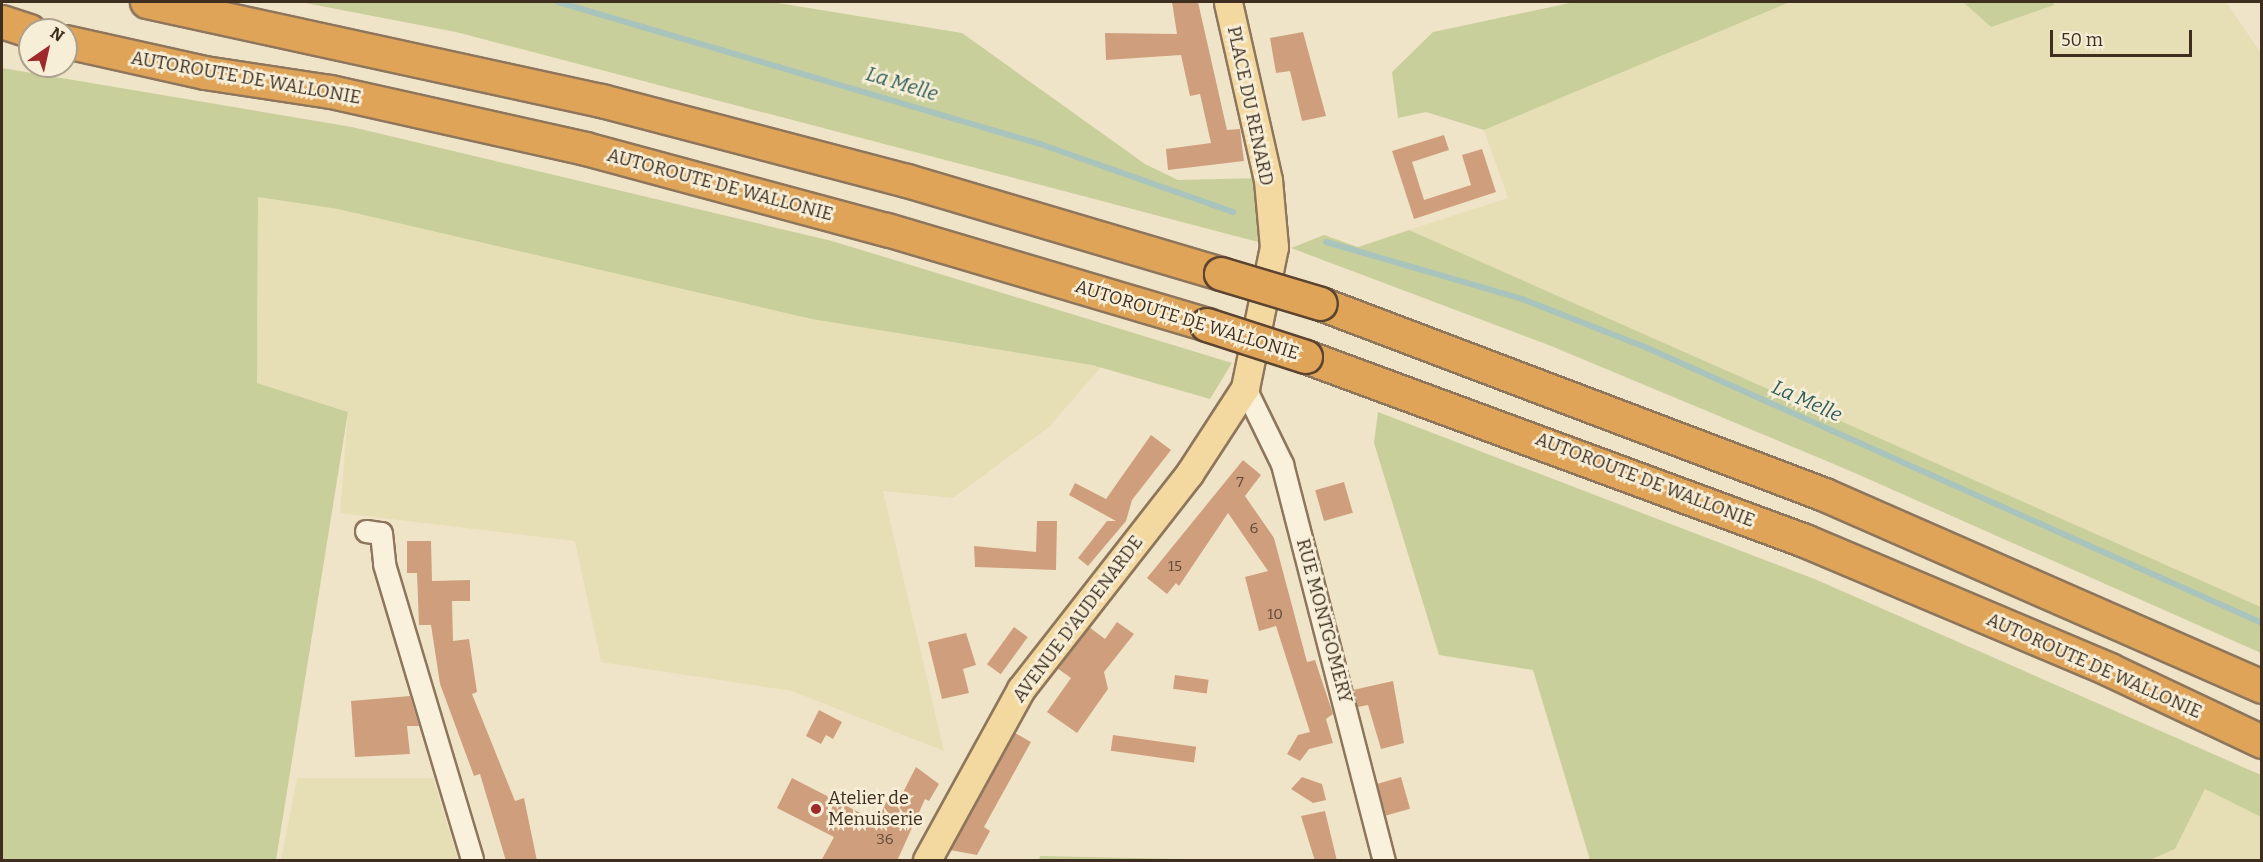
<!DOCTYPE html>
<html>
<head>
<meta charset="utf-8">
<style>
	body { margin:0 }
	#map { position:relative; width:2263px; height:862px; overflow:hidden; background:#f0e4c8; font-family:Bitter,serif }
	div>[style] { position:absolute }
	[style*='--x'] { left:calc(var(--x)*1px); top:calc(var(--y)*1px); width:calc(var(--w)*1px); rotate:calc(var(--a)*1deg) }
	.farmland>* { inset:0; background:#e6deb5 }
	.green>* { inset:0; background:#c9cf9b }
	.stream>* { height:6px; margin:-3px; padding:0 3px; transform-origin:3px; border-radius:3px; background:#a9c4bc }
	.building>* { inset:0; background:#cf9f7d; transform-origin:0 0 }
	.roads { filter:drop-shadow(2px 0 #8d765c) drop-shadow(-2px 0 #8d765c) drop-shadow(0 2px #8d765c) drop-shadow(0 -2px #8d765c) }
	.minor>* { height:21px; margin:-10.5px; padding:0 10.5px; transform-origin:10.5px; border-radius:10.5px; background:#faf1dc }
	.major>* { height:27px; margin:-13.5px; padding:0 13.5px; transform-origin:13.5px; border-radius:13.5px; background:#f3d9a0 }
	.highway>* { height:32px; margin:-16px; padding:0 16px; transform-origin:16px; border-radius:16px; background:#e0a458 }
	.bridges { filter:drop-shadow(2px 0 #5b4430) drop-shadow(-2px 0 #5b4430) drop-shadow(0 2px #5b4430) drop-shadow(0 -2px #5b4430) }
	.highway-bridge>* { height:32px; margin:-16px; padding:0 16px; transform-origin:16px; border-radius:16px; background:#e0a458 }
	.dots>* { width:16px; height:16px; translate:-50% -50%; box-sizing:border-box; border:3px solid #f7eed8; border-radius:50% }
	span { translate:-50% -50%; white-space:nowrap; text-align:center; line-height:1.15; -webkit-text-stroke:5px #f7eed8; paint-order:stroke }
	.number-label { font-size:15px; color:#624a37 }
	.number-label span { -webkit-text-stroke-width:0 }
	.street-label { font-size:18px; color:#3d2e20 }
	.poi-label { font-size:18px; color:#3d2e20 }
	.left { translate:0 -50%; text-align:left }
	.water-label { font-size:20px; color:#2f5d5a; font-style:italic }
	.frame { position:absolute; inset:0; border:3px solid #3d2e20; pointer-events:none }
	.north { position:absolute; left:18px; top:18px; width:60px; height:60px; box-sizing:border-box; background:#f7eed8; border:2px solid #ada18e; border-radius:50%; rotate:34deg; font-size:16px; font-weight:700; line-height:24px; text-align:center; color:#3d2e20 }
	.north::after { content:''; display:block; margin:auto; width:21px; height:27px; background:#9e2a2b; clip-path:polygon(50% 0,100% 100%,50% 72%,0 100%) }
	.scale { position:absolute; left:2050px; top:30px; width:142px; height:27px; box-sizing:border-box; border:3px solid #3d2e20; border-top:0; padding-left:8px; font-size:18px; line-height:21px; white-space:nowrap; color:#3d2e20; -webkit-text-stroke:4px #f7eed8; paint-order:stroke }
</style>
</head>
<body>
<div id="map">
	<div class="farmland">
		<i style="clip-path:polygon(1790px 2px,1963px 2px,1991px 27px,2053px 2px,2226px 2px,2261px 53px,2261px 607px,1409px 230px,1508px 198px,1484px 130px)"></i>
		<i style="clip-path:polygon(258px 196px,408px 220px,1101px 367px,1049px 427px,953px 498px,883px 491px,944px 751px,792px 691px,601px 662px,575px 541px,340px 513px,348px 412px,257px 383px)"></i>
		<i style="clip-path:polygon(297px 778px,433px 778px,458px 860px,281px 860px)"></i>
		<i style="clip-path:polygon(2205px 789px,2261px 817px,2261px 860px,2150px 860px,2175px 849px)"></i>
	</div>
	<div class="green">
		<i style="clip-path:polygon(300px 2px,772px 2px,962px 33px,1145px 164px,1178px 180px,1261px 178px,1262px 243px,456px 32px)"></i>
		<i style="clip-path:polygon(1574px 2px,1790px 2px,1484px 130px,1426px 112px,1398px 118px,1392px 72px,1433px 32px)"></i>
		<i style="clip-path:polygon(1963px 2px,2053px 2px,2054px 5px,1991px 27px)"></i>
		<i style="clip-path:polygon(2px 68px,352px 127px,832px 241px,1232px 363px,1210px 399px,1092px 365px,812px 319px,338px 209px,258px 197px,257px 383px,348px 412px,276px 860px,2px 860px)"></i>
		<i style="clip-path:polygon(1409px 230px,2261px 607px,2261px 653px,1848px 470px,1551px 346px,1291px 248px,1324px 235px,1358px 247px)"></i>
		<i style="clip-path:polygon(1378px 412px,1817px 580px,2261px 775px,2261px 817px,2205px 789px,2175px 849px,2150px 860px,1590px 860px,1533px 670px,1439px 655px,1374px 443px)"></i>
		<i style="clip-path:polygon(1040px 856px,1229px 860px,1039px 860px)"></i>
	</div>
	<div class="stream">
		<i style="--x:558;--y:2;--w:502;--a:16.42"></i>
		<i style="--x:1040;--y:144;--w:205;--a:19.4"></i>
		<i style="--x:1326;--y:242;--w:204;--a:16.2"></i>
		<i style="--x:1522;--y:299;--w:132;--a:21.3"></i>
		<i style="--x:1645;--y:347;--w:676;--a:24.1"></i>
	</div>
	<div class="building">
		<i style="clip-path:polygon(1172px 2px,1198px 2px,1227px 130px,1240px 129px,1244px 161px,1168px 170px,1166px 149px,1211px 143px,1200px 94px,1190px 96px,1181px 55px,1106px 60px,1105px 33px,1177px 34px)"></i>
		<i style="clip-path:polygon(1303px 32px,1326px 116px,1302px 121px,1290px 71px,1276px 73px,1270px 38px)"></i>
		<i style="clip-path:polygon(1444px 135px,1449px 150px,1412px 162px,1424px 200px,1471px 185px,1462px 155px,1482px 149px,1496px 192px,1414px 219px,1392px 151px)"></i>
		<i style="clip-path:polygon(1151px 435px,1171px 450px,1132px 500px,1126px 521px,1088px 566px,1078px 558px,1107px 521px,1116px 521px,1069px 495px,1075px 483px,1106px 499px)"></i>
		<i style="clip-path:polygon(1243px 460px,1261px 475px,1245px 496px,1274px 538px,1307px 662px,1315px 660px,1333px 714px,1326px 719px,1333px 743px,1309px 749px,1300px 761px,1287px 754px,1298px 735px,1310px 732px,1276px 626px,1259px 631px,1245px 577px,1268px 571px,1228px 513px,1179px 586px,1176px 583px,1167px 594px,1147px 578px)"></i>
		<i style="left:1344px;top:482px;width:32px;height:30px;rotate:74deg"></i>
		<i style="clip-path:polygon(1037px 521px,1057px 521px,1056px 570px,975px 567px,974px 546px,1036px 552px)"></i>
		<i style="clip-path:polygon(407px 541px,431px 541px,432px 581px,470px 580px,470px 601px,452px 601px,453px 641px,469px 639px,477px 692px,472px 694px,515px 801px,524px 798px,537px 861px,506px 861px,480px 774px,474px 776px,440px 684px,431px 625px,419px 625px,417px 573px,407px 573px)"></i>
		<i style="clip-path:polygon(1117px 622px,1134px 634px,1104px 672px,1108px 689px,1077px 733px,1047px 712px,1071px 678px,1057px 668px,1089px 627px,1105px 639px)"></i>
		<i style="left:1014px;top:627px;width:17px;height:46px;rotate:36deg"></i>
		<i style="clip-path:polygon(966px 633px,976px 665px,963px 669px,969px 693px,942px 699px,928px 642px)"></i>
		<i style="left:1175px;top:675px;width:34px;height:14px;rotate:8deg"></i>
		<i style="clip-path:polygon(1393px 681px,1404px 743px,1381px 749px,1368px 705px,1358px 707px,1353px 690px)"></i>
		<i style="clip-path:polygon(410px 696px,419px 726px,407px 726px,410px 754px,355px 757px,351px 701px)"></i>
		<i style="clip-path:polygon(819px 710px,842px 722px,833px 739px,826px 735px,821px 744px,806px 736px)"></i>
		<i style="clip-path:polygon(1015px 733px,1031px 742px,984px 827px,990px 831px,977px 855px,950px 850px)"></i>
		<i style="left:1113px;top:735px;width:84px;height:16px;rotate:8deg"></i>
		<i style="clip-path:polygon(916px 767px,939px 784px,929px 801px,925px 799px,897px 861px,821px 861px,834px 837px,777px 808px,792px 778px,866px 816px,879px 816px,888px 799px,897px 804px)"></i>
		<i style="clip-path:polygon(1302px 777px,1322px 784px,1326px 800px,1313px 803px,1291px 789px)"></i>
		<i style="left:1401px;top:777px;width:33px;height:25px;rotate:74deg"></i>
		<i style="clip-path:polygon(1325px 811px,1337px 861px,1315px 861px,1301px 816px)"></i>
	</div>
	<div class="roads">
		<div class="minor">
			<i style="--x:1245;--y:388;--w:85;--a:64"></i>
			<i style="--x:1282;--y:464;--w:409;--a:75.6"></i>
			<i style="--x:366;--y:531;--w:15;--a:8"></i>
			<i style="--x:381;--y:533;--w:31;--a:84"></i>
			<i style="--x:384;--y:564;--w:309;--a:73.4"></i>
		</div>
		<div class="major">
			<i style="--x:927;--y:860;--w:195;--a:-61.2"></i>
			<i style="--x:1021;--y:689;--w:273;--a:-52"></i>
			<i style="--x:1189;--y:474;--w:103;--a:-56.9"></i>
			<i style="--x:1245;--y:388;--w:144;--a:-78.4"></i>
			<i style="--x:1274;--y:247;--w:67;--a:-95.1"></i>
			<i style="--x:1268;--y:180;--w:182;--a:-102.7"></i>
		</div>
		<div class="highway">
			<i style="--x:147;--y:2;--w:466;--a:12.3"></i>
			<i style="--x:602;--y:101;--w:315;--a:14.7"></i>
			<i style="--x:907;--y:181;--w:327;--a:16.5"></i>
			<i style="--x:2;--y:22;--w:29;--a:18"></i>
			<i style="--x:66;--y:42;--w:142;--a:12.6"></i>
			<i style="--x:205;--y:73;--w:127;--a:8.6"></i>
			<i style="--x:331;--y:92;--w:261;--a:12.6"></i>
			<i style="--x:586;--y:149;--w:312;--a:15.1"></i>
			<i style="--x:887;--y:230;--w:334;--a:16.5"></i>
			<i style="--x:1321;--y:304;--w:539;--a:20.76"></i>
			<i style="--x:1825;--y:495;--w:477;--a:23.7"></i>
			<i style="--x:1306;--y:357;--w:532;--a:20.24"></i>
			<i style="--x:1805;--y:541;--w:331;--a:22.9"></i>
			<i style="--x:2110;--y:670;--w:168;--a:25.3"></i>
		</div>
	</div>
	<div class="bridges">
		<div class="highway-bridge">
			<i style="--x:1221;--y:274;--w:104;--a:16.7"></i>
			<i style="--x:1207;--y:325;--w:104;--a:17.9"></i>
		</div>
	</div>
	<div class="dots">
		<i style="left:816px;top:809px;background:#9e2a2b"></i>
	</div>
	<div class="number-label">
		<span style="left:1240px;top:483px">7</span>
		<span style="left:1254px;top:529px">6</span>
		<span style="left:1175px;top:567px">15</span>
		<span style="left:1275px;top:615px">10</span>
		<span style="left:885px;top:840px">36</span>
	</div>
	<div class="street-label">
		<span style="left:246px;top:78px;rotate:10deg">AUTOROUTE DE WALLONIE</span>
		<span style="left:1250px;top:106px;rotate:78deg">PLACE DU RENARD</span>
		<span style="left:720px;top:185px;rotate:15deg">AUTOROUTE DE WALLONIE</span>
		<span style="left:1187px;top:320px;rotate:17deg">AUTOROUTE DE WALLONIE</span>
		<span style="left:1645px;top:480px;rotate:21deg">AUTOROUTE DE WALLONIE</span>
		<span style="left:1078px;top:619px;rotate:-53deg">AVENUE D'AUDENARDE</span>
		<span style="left:1324px;top:621px;rotate:75deg">RUE MONTGOMERY</span>
		<span style="left:2094px;top:666px;rotate:24deg">AUTOROUTE DE WALLONIE</span>
	</div>
	<div class="poi-label">
		<span class="left" style="left:828px;top:809px">Atelier de<br>Menuiserie</span>
	</div>
	<div class="water-label">
		<span style="left:902px;top:84px;rotate:17deg">La Melle</span>
		<span style="left:1807px;top:401px;rotate:24deg">La Melle</span>
	</div>
	<div class="frame"></div>
	<div class="north">N</div>
	<div class="scale">50 m</div>
</div>
</body>
</html>
